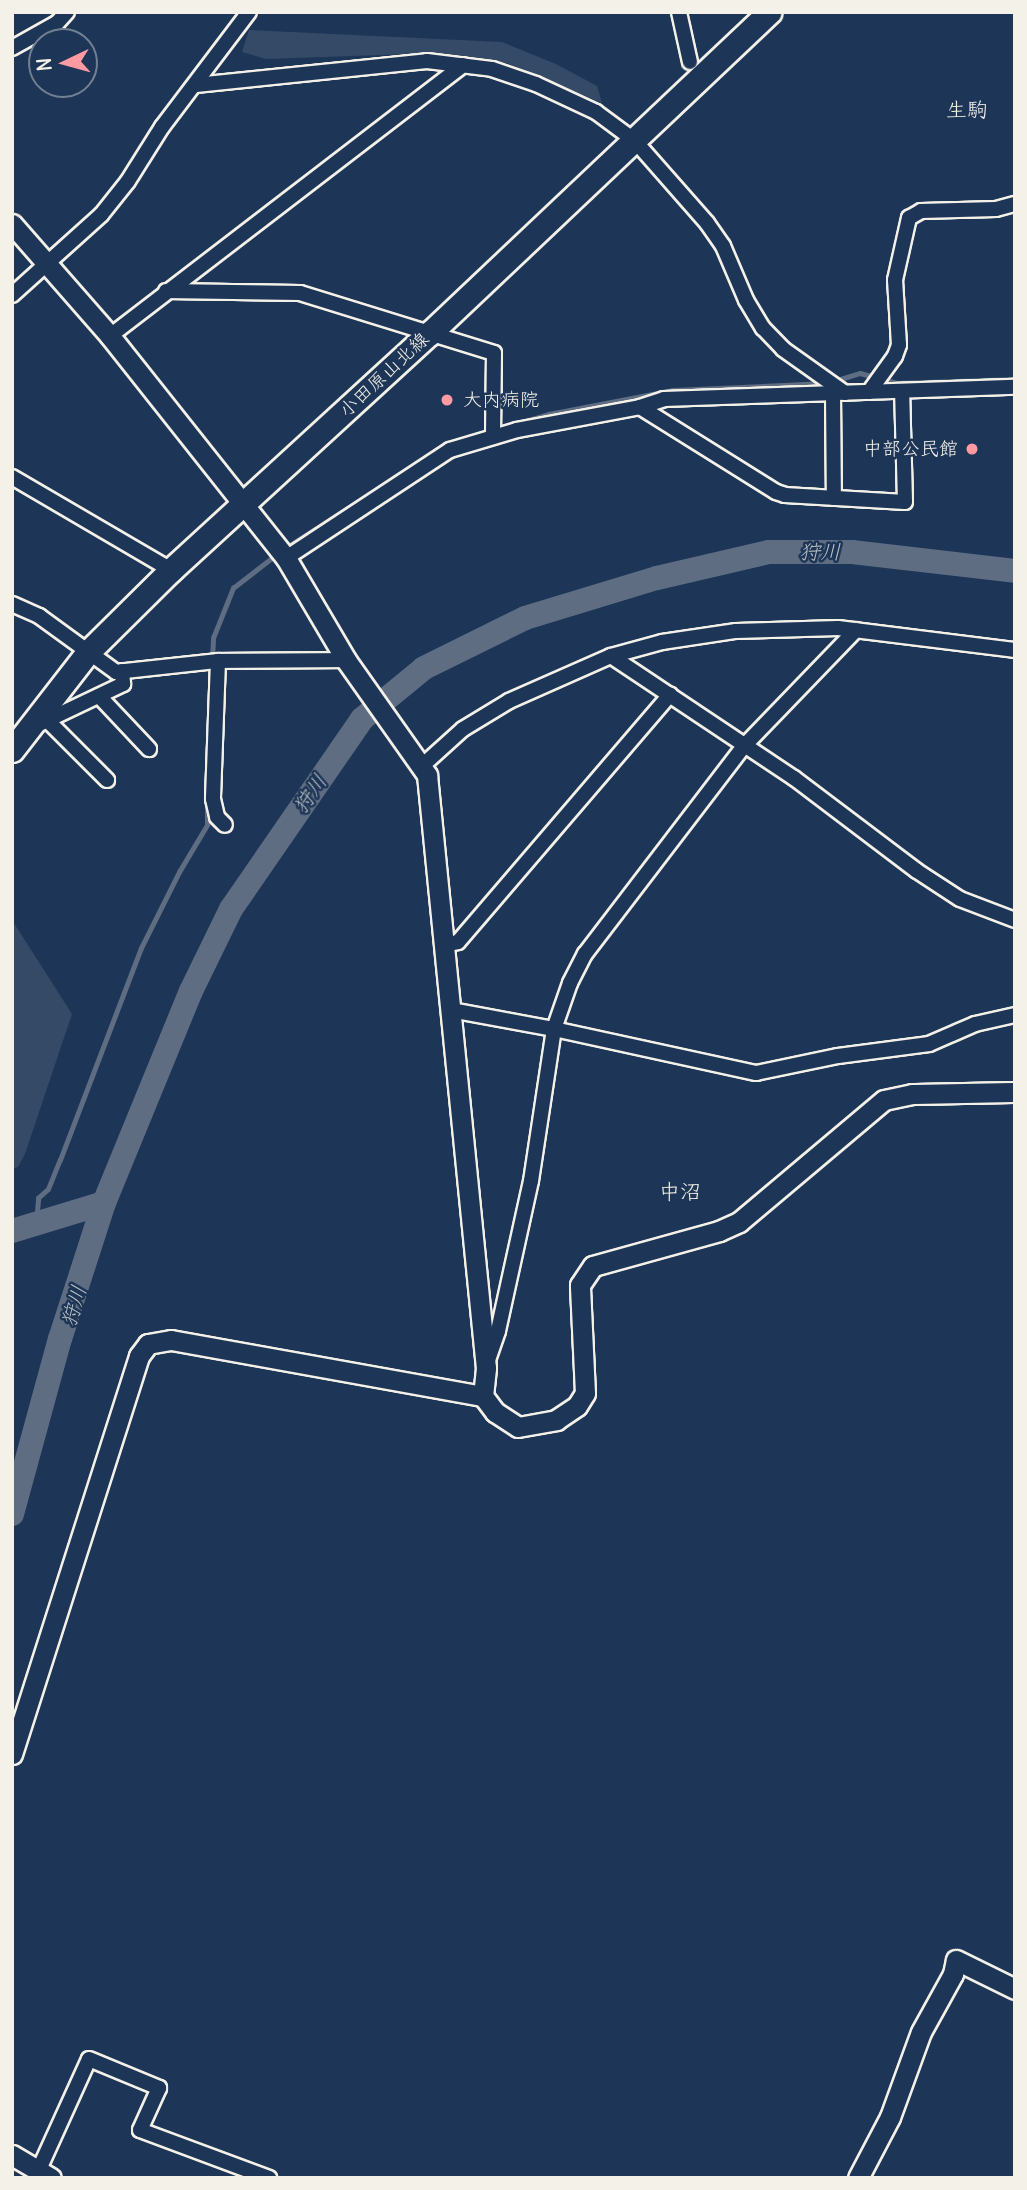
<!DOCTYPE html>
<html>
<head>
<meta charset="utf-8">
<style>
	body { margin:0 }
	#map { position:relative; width:1027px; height:2190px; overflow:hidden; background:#1d3557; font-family:Delius,"Klee One",sans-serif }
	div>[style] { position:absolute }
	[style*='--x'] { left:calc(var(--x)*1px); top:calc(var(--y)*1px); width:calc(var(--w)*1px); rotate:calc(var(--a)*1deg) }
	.green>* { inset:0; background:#354a67 }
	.stream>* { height:4.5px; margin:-2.25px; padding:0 2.25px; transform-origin:2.25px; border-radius:2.25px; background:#5e6d82 }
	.river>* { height:24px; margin:-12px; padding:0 12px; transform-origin:12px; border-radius:12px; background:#5e6d82 }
	.roads { filter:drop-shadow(2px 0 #f4f1e8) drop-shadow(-2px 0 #f4f1e8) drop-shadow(0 2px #f4f1e8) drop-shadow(0 -2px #f4f1e8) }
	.street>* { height:14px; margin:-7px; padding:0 7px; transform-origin:7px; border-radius:7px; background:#1d3557 }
	.secondary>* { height:19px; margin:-9.5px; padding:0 9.5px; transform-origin:9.5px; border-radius:9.5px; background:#1d3557 }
	.primary>* { height:23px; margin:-11.5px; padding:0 11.5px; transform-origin:11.5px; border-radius:11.5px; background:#1d3557 }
	.dots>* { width:19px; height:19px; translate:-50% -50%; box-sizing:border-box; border:4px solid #1d3557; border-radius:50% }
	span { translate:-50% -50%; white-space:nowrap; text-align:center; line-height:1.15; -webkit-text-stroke:5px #1d3557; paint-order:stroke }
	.street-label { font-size:19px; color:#f4f1e8 }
	.poi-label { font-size:19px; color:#f4f1e8 }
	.left { translate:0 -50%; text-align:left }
	.right { translate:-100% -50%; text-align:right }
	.neighbourhood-label { font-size:21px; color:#f4f1e8 }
	.water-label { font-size:21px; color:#c0c3c4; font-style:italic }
	.frame { position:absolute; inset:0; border:14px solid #f4f1e8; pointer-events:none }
	.north { position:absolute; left:28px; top:28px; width:70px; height:70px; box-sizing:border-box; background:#1d3557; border:2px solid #738091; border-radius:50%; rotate:265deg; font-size:19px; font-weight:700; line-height:28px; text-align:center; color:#f4f1e8 }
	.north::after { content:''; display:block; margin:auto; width:24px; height:32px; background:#ff9aa2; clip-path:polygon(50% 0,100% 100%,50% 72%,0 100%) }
</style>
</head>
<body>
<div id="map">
	<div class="green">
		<i style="clip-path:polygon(249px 30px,502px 42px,556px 64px,597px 86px,602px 103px,507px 63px,439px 53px,266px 59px,242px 52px)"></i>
		<i style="clip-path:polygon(12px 920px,72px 1014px,25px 1154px,18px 1167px,12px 1169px)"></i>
	</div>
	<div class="stream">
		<i style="--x:834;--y:381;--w:27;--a:-17"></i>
		<i style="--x:860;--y:373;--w:38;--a:15"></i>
		<i style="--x:897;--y:383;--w:118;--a:-1.9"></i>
		<i style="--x:463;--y:439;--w:90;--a:-16.2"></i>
		<i style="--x:549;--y:414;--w:126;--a:-11"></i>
		<i style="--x:673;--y:390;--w:153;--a:-2.6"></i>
		<i style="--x:284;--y:549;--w:166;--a:-32.7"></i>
		<i style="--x:212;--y:659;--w:21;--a:-87"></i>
		<i style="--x:213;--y:638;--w:54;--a:-68.2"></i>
		<i style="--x:233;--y:588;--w:56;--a:-37.7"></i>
		<i style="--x:36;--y:1223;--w:25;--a:-85"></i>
		<i style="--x:38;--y:1198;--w:13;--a:-42"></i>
		<i style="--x:48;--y:1189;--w:31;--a:-68"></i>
		<i style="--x:60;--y:1160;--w:227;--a:-69.1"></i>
		<i style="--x:141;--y:948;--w:85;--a:-63.4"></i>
		<i style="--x:179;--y:872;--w:55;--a:-59.2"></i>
		<i style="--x:207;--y:825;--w:24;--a:-90"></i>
	</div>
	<div class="river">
		<i style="--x:12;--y:1231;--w:96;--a:-16.9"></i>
		<i style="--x:12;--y:1514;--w:181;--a:-74.7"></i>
		<i style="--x:60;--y:1339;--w:143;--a:-72.1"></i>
		<i style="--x:104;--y:1203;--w:229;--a:-67.7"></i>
		<i style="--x:191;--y:991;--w:91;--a:-64"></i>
		<i style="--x:231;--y:909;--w:231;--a:-55.4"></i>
		<i style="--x:362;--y:719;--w:80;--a:-39.4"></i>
		<i style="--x:424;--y:668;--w:113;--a:-26.3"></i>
		<i style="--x:525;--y:618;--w:138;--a:-16.9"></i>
		<i style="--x:657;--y:578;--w:115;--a:-13.1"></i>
		<i style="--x:769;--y:552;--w:83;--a:0"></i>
		<i style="--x:852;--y:552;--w:164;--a:6.6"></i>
	</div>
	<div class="roads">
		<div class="street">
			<i style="--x:679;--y:12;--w:51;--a:77.6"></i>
			<i style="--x:12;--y:48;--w:51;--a:-29.1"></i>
			<i style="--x:57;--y:23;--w:15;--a:-48"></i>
			<i style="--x:196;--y:85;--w:232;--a:-5.9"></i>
			<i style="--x:427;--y:61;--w:65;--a:7"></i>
			<i style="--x:492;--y:69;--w:46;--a:18.8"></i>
			<i style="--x:536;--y:84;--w:66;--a:25"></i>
			<i style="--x:596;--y:112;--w:49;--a:36.6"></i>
			<i style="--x:635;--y:141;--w:109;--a:48.7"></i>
			<i style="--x:707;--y:223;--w:28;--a:55"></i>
			<i style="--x:723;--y:246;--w:59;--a:66.9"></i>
			<i style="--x:746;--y:300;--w:33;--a:59"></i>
			<i style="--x:763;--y:328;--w:29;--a:46"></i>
			<i style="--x:783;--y:349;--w:76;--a:35.4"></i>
			<i style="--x:166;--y:291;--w:134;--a:0.9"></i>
			<i style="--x:300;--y:293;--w:203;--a:17.2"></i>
			<i style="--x:494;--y:353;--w:84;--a:90.7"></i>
			<i style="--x:12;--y:295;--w:120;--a:-42"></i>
			<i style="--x:101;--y:215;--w:43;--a:-51.5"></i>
			<i style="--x:128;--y:181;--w:64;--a:-57.8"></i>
			<i style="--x:162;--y:127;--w:144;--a:-52.9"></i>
			<i style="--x:110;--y:336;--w:445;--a:-37.5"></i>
			<i style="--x:869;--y:392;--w:44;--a:-54.2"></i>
			<i style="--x:895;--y:356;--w:12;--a:-70"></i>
			<i style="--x:899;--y:345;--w:65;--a:-93.5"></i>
			<i style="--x:895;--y:280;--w:64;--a:-77.3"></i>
			<i style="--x:909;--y:218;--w:14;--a:-30"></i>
			<i style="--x:921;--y:211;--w:75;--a:-1.5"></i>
			<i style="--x:996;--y:209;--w:20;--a:-15"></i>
			<i style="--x:833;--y:393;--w:105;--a:89.5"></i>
			<i style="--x:640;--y:407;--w:160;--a:32"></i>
			<i style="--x:776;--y:492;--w:9;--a:18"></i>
			<i style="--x:785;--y:495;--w:120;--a:3.3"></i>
			<i style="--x:905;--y:502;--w:111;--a:-91.5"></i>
			<i style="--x:12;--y:477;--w:184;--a:30.3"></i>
			<i style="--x:286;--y:558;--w:196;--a:-33.4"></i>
			<i style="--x:450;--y:450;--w:70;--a:-16.6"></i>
			<i style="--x:517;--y:430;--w:125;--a:-10.6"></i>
			<i style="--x:640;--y:407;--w:25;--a:-18"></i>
			<i style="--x:664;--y:399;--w:351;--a:-2"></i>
			<i style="--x:12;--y:604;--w:30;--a:24"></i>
			<i style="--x:39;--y:616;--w:95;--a:36"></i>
			<i style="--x:116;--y:672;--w:103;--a:-6.2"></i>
			<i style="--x:218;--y:661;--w:128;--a:-0.4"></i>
			<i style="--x:611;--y:656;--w:220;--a:33.7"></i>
			<i style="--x:794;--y:778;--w:154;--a:37.1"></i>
			<i style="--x:917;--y:871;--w:51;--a:33.1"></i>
			<i style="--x:960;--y:899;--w:59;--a:20.9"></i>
			<i style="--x:218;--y:661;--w:138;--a:92.1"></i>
			<i style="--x:213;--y:799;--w:18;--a:77"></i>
			<i style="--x:217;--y:817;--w:11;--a:45"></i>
			<i style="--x:99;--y:696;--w:73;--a:46.7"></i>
			<i style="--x:47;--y:720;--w:85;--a:45"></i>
			<i style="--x:33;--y:727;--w:100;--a:-25.5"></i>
			<i style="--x:123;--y:684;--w:13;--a:-94"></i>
			<i style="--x:422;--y:766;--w:55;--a:-42.1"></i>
			<i style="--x:463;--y:729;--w:54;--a:-31.3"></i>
			<i style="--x:509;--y:701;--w:111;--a:-23.8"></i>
			<i style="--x:611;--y:656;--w:53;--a:-15.4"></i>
			<i style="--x:662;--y:642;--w:75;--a:-8.5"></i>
			<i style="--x:736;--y:631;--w:102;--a:-1.7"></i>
			<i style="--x:838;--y:628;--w:178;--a:7.1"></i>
			<i style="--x:444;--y:945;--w:14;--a:-12"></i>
			<i style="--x:458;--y:942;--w:326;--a:-49.4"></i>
			<i style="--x:451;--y:1010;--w:105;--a:10.5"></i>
			<i style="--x:554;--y:1029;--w:207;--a:12.3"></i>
			<i style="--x:756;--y:1073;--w:84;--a:-11.7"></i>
			<i style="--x:838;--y:1056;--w:92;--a:-7.5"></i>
			<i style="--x:929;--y:1044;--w:50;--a:-23.5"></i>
			<i style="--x:975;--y:1024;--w:41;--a:-12.7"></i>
			<i style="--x:487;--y:1363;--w:34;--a:-71"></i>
			<i style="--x:498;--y:1331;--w:154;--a:-77.6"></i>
			<i style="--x:531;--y:1181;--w:154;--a:-81.4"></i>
			<i style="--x:554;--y:1029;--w:49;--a:-70.8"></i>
			<i style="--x:570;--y:983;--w:33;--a:-63"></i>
			<i style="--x:585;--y:954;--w:262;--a:-52.6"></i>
			<i style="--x:744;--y:746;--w:161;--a:-46"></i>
			<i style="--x:36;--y:2176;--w:128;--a:-65.6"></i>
			<i style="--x:89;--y:2059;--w:76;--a:22.5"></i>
			<i style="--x:159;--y:2088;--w:46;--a:114.3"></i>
			<i style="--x:140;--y:2130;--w:138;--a:20.4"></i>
		</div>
		<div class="secondary">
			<i style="--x:12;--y:224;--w:149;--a:48.8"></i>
			<i style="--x:110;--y:336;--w:283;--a:51.6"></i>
			<i style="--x:286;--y:558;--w:118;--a:59.5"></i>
			<i style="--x:346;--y:660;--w:141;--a:54.8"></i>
			<i style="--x:427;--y:775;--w:596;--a:84.32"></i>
			<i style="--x:486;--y:1368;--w:28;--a:96"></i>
			<i style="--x:12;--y:1754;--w:418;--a:-72.3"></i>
			<i style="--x:139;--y:1356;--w:15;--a:-53"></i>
			<i style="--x:148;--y:1344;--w:23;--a:-10"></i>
			<i style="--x:171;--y:1340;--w:317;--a:10.2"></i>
			<i style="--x:483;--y:1396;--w:20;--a:53"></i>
			<i style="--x:495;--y:1412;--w:27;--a:33"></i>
			<i style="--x:518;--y:1427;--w:39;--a:-10"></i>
			<i style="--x:556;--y:1420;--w:25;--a:-34"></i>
			<i style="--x:577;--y:1406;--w:15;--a:-58"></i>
			<i style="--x:585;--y:1393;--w:108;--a:-92.7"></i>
			<i style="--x:580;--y:1285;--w:23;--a:-56"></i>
			<i style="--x:593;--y:1266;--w:131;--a:-15.5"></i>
			<i style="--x:719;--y:1231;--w:22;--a:-24"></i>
			<i style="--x:739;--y:1222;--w:189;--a:-40.1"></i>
			<i style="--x:884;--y:1100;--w:29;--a:-12"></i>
			<i style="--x:912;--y:1094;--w:103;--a:-1.1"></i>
			<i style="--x:12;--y:2155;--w:45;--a:30.5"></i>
			<i style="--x:858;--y:2178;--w:69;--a:-62.3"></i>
			<i style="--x:890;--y:2117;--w:90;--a:-70"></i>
			<i style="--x:921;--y:2032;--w:66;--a:-61.1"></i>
			<i style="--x:953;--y:1974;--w:14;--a:-78"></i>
			<i style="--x:956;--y:1960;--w:66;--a:26.2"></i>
		</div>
		<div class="primary">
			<i style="--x:12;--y:750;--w:124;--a:-52.2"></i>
			<i style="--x:88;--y:652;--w:117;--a:-44.7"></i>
			<i style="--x:171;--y:570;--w:351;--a:-42.5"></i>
			<i style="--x:430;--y:333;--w:467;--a:-43.4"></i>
		</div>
	</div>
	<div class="dots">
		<i style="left:447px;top:400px;background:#ff9aa2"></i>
		<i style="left:972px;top:449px;background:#ff9aa2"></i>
	</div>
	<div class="street-label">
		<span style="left:384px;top:375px;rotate:-43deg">小田原山北線</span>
	</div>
	<div class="poi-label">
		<span class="left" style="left:463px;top:400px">大内病院</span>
		<span class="right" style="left:958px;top:449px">中部公民館</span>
	</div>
	<div class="neighbourhood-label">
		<span style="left:967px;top:110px">生駒</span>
		<span style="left:680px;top:1192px">中沼</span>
	</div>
	<div class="water-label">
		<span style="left:820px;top:552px">狩川</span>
		<span style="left:310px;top:794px;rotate:-55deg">狩川</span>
		<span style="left:74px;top:1306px;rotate:-74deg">狩川</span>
	</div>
	<div class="frame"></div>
	<div class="north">N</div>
</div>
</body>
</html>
